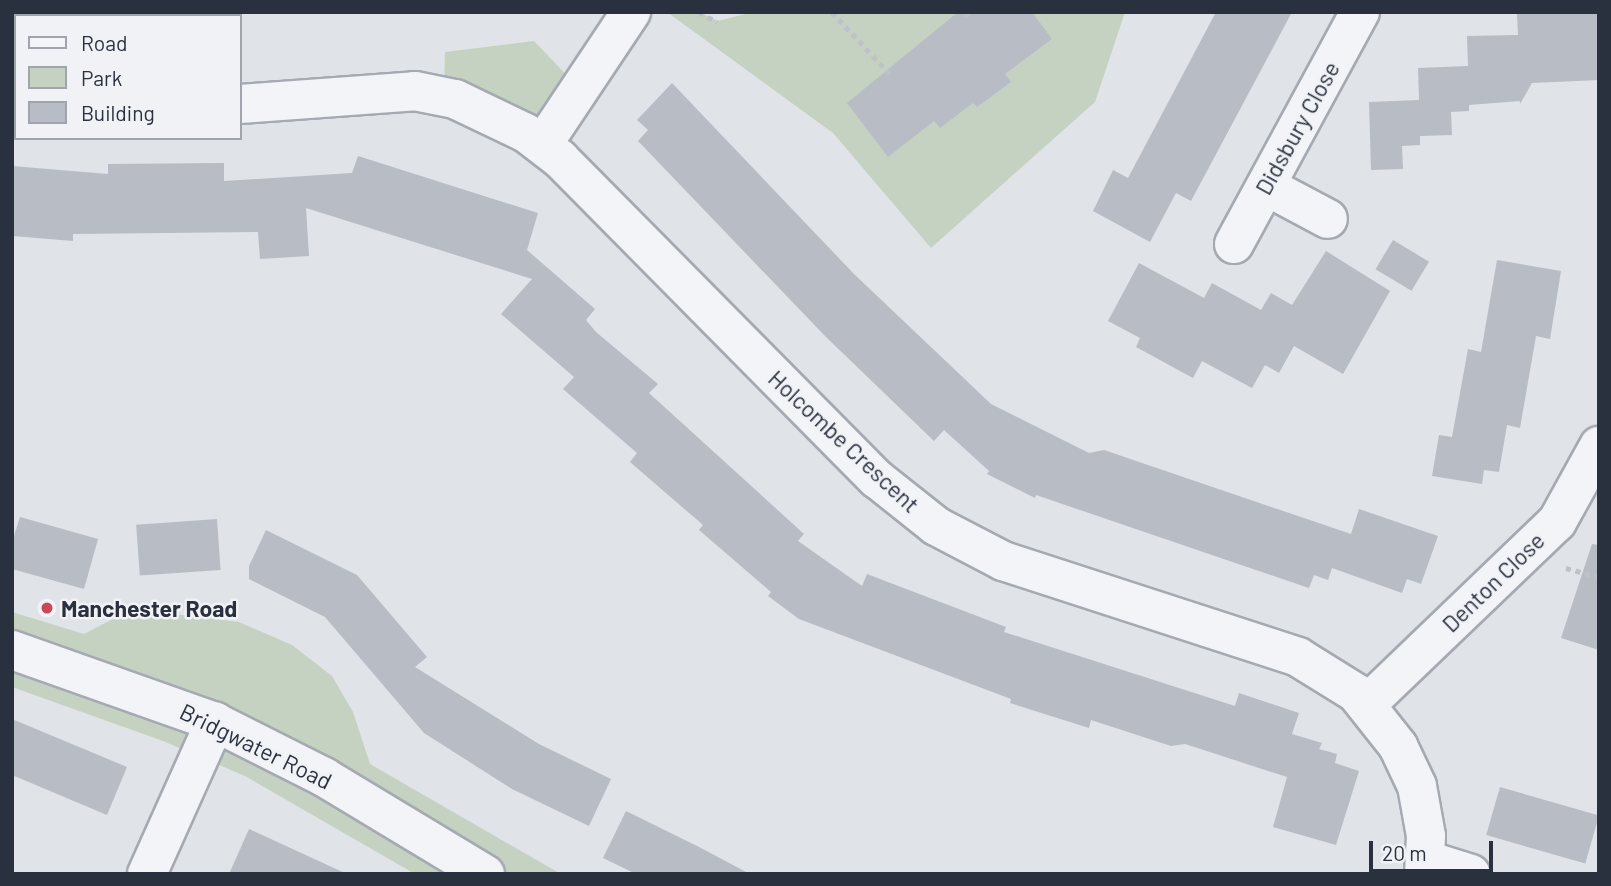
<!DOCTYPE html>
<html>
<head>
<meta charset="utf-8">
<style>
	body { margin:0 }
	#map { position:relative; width:1611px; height:886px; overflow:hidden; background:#e0e3e8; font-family:Barlow,sans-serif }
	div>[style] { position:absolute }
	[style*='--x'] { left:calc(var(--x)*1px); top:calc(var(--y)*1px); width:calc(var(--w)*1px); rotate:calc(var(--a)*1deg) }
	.green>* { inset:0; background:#c5d2c2 }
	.building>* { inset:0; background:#b8bcc5; transform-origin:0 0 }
	.path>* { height:4.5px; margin-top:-2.25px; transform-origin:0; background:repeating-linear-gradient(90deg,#bec1c7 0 5px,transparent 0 10px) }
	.roads { filter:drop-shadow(2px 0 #a5aab2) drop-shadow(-2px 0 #a5aab2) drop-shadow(0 2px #a5aab2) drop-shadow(0 -2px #a5aab2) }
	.minor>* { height:38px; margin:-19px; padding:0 19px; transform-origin:19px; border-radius:19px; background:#f3f4f7 }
	.tertiary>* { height:38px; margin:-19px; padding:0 19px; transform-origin:19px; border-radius:19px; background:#f3f4f7 }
	.dots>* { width:19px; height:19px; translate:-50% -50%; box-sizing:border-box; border:4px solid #f0f2f6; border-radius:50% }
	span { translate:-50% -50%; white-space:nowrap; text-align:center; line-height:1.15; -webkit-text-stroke:5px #f0f2f6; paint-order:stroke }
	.street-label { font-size:23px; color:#29313f }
	.poi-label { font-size:23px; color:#29313f; font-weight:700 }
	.left { translate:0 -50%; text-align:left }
	.frame { position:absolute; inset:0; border:14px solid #29313f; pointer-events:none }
	.legend { position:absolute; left:14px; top:14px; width:228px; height:126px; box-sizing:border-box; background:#f0f2f6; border:2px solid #a0a5ad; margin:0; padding:9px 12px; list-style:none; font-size:21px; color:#29313f }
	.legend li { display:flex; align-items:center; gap:14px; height:35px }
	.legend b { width:35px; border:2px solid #a0a5ad }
	.scale { position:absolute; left:1369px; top:841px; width:124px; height:32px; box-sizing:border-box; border:4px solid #29313f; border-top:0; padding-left:9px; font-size:21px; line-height:24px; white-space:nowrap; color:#29313f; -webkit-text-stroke:5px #f0f2f6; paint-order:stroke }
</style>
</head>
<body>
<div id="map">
	<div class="green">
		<i style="clip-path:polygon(667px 12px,699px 12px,718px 21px,753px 12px,1125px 12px,1095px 102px,931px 248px,833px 133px)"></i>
		<i style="clip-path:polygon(534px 41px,580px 89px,543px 144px,444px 96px,445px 52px)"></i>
		<i style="clip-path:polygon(150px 611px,239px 622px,292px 645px,332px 676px,353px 712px,370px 764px,561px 874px,415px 874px,245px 776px,163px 741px,12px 687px,12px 612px,84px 634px,111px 620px)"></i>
	</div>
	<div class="building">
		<i style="clip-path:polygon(958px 12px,1032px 12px,1052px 39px,1005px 74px,1011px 82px,977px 107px,973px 103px,940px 128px,934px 121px,888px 157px,847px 103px)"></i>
		<i style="clip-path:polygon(1216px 12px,1292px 12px,1191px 201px,1176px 193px,1150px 242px,1093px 211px,1113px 170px,1128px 178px)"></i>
		<i style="clip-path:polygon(1599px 12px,1599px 80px,1532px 83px,1520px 104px,1519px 83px,1520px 101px,1469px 105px,1469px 111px,1451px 112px,1452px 135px,1420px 136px,1420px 145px,1402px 146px,1403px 169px,1371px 170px,1369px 102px,1419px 100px,1418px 68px,1468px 66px,1467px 36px,1518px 35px,1517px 14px)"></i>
		<i style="clip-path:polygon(672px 83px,854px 274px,991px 404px,1089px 453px,1104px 450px,1351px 534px,1359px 509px,1438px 536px,1421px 584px,1407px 579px,1402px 593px,1332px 568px,1328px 580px,1314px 575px,1309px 588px,1036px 495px,1035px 498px,987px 474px,989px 471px,944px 430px,934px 441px,825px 336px,638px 141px,648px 130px,637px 120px)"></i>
		<i style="clip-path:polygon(358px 156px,538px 213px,527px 250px,595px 309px,586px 320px,596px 332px,658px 384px,649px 393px,804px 534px,798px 541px,862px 586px,867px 574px,1006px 627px,1004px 632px,1235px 706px,1239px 693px,1299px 713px,1292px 734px,1322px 743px,1319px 749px,1337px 754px,1335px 763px,1359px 771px,1336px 845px,1273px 827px,1287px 777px,1185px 744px,1171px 746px,1091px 720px,1089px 728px,1010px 703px,1011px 699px,799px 619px,768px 596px,771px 592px,699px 530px,703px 525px,630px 462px,637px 453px,563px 389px,574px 377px,501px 314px,532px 279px,306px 208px,309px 256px,260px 259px,258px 232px,73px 234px,73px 241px,12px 236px,12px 166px,108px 174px,108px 164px,224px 163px,224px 181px,352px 173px)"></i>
		<i style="left:1393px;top:240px;width:42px;height:34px;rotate:31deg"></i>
		<i style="clip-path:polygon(1326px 251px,1390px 291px,1343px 374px,1294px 346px,1279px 373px,1265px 365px,1252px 388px,1202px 361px,1193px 378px,1136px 347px,1140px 338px,1108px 321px,1139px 263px,1204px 298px,1212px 283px,1261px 310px,1271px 293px,1292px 305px)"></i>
		<i style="clip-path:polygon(1497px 260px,1561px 271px,1550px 339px,1536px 336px,1520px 428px,1507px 425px,1499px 472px,1484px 470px,1482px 484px,1432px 476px,1439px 435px,1452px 437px,1468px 349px,1481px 352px)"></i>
		<i style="clip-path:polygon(20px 517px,98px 539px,84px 589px,12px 569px,12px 542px)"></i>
		<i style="left:217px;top:519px;width:51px;height:81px;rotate:86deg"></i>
		<i style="clip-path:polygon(266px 530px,357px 575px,427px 657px,415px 667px,539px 744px,611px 779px,589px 826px,512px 789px,424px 733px,325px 617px,249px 579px,249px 566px)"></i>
		<i style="clip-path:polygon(1592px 544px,1599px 545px,1599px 650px,1561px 638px)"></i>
		<i style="clip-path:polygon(12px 719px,127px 767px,107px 815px,12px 775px)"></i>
		<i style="left:1500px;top:787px;width:103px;height:50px;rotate:16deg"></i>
		<i style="clip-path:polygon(626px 811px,699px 847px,750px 874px,636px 874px,603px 858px)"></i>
		<i style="clip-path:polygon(249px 829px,347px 874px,229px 874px)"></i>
	</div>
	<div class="path">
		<i style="--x:699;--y:12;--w:21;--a:29"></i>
		<i style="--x:832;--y:12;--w:85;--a:46.9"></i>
		<i style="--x:965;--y:12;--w:10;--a:45"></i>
		<i style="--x:1566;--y:568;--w:34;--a:15"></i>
	</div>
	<div class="roads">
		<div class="minor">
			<i style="--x:12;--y:98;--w:4;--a:14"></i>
			<i style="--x:240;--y:104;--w:175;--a:-4.2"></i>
			<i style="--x:415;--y:91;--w:41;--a:11.3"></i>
			<i style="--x:455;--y:99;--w:79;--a:25.6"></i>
			<i style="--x:526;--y:133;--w:43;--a:37.4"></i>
			<i style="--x:560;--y:159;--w:450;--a:45.3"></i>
			<i style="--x:877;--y:479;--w:75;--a:38.5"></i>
			<i style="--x:936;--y:526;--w:76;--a:27.6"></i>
			<i style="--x:1003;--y:561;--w:310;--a:18"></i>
			<i style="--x:1298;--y:657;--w:68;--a:31.8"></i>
			<i style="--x:1356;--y:693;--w:68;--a:51.6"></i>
			<i style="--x:1398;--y:746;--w:44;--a:64.6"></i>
			<i style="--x:1417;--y:786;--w:51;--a:79.8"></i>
			<i style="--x:1426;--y:836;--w:38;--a:93"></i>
			<i style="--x:543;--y:144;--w:159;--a:-56.3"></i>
			<i style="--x:1266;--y:186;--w:70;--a:28"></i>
			<i style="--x:1234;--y:244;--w:264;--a:-61.5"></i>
			<i style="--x:1367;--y:704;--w:263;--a:-43.8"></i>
			<i style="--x:1557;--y:522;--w:87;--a:-61.1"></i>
			<i style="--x:1426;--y:860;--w:47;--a:17.3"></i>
			<i style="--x:147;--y:874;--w:167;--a:-65.9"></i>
		</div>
		<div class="tertiary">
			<i style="--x:12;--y:650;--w:215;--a:19.5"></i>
			<i style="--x:215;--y:722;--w:122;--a:26.8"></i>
			<i style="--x:324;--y:777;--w:188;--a:31.1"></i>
		</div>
	</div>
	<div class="dots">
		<i style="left:47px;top:608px;background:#c84a59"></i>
	</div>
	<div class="street-label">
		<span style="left:1297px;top:128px;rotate:-61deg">Didsbury Close</span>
		<span style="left:844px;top:441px;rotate:43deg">Holcombe Crescent</span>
		<span style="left:1493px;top:582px;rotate:-44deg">Denton Close</span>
		<span style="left:256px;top:746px;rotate:26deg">Bridgwater Road</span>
	</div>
	<div class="poi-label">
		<span class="left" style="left:61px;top:608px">Manchester Road</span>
	</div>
	<div class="frame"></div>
	<ul class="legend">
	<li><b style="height:9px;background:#f3f4f7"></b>Road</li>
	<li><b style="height:19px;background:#c5d2c2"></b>Park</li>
	<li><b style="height:19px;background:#b8bcc5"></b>Building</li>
	</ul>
	<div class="scale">20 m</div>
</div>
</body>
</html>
